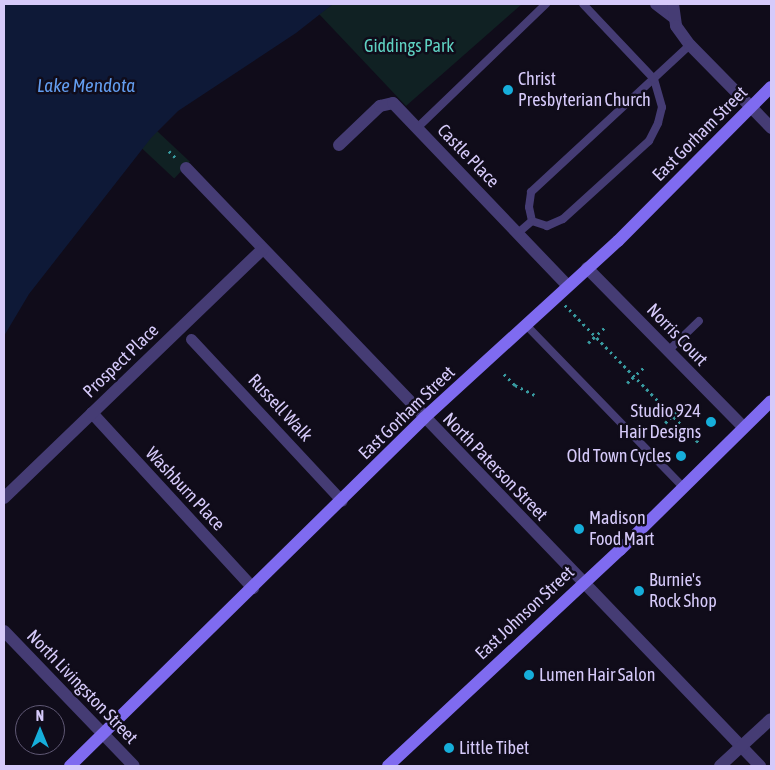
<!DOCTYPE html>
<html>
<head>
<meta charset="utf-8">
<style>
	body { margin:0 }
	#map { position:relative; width:775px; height:770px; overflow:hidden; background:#100c1a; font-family:"Asap Condensed",sans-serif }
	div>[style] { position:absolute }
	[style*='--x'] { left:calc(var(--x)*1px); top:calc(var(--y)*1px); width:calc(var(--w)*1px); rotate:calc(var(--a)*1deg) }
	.green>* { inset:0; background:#102123; transform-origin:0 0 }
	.water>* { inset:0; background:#0e1937 }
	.path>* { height:2.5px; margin-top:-1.25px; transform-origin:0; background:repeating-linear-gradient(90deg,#389aa0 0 2.5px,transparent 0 6.5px) }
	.service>* { height:8px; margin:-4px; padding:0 4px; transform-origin:4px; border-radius:4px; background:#453c74 }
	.pedestrian>* { height:11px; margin:-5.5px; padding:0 5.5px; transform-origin:5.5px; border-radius:5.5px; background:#453c74 }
	.minor>* { height:12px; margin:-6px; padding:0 6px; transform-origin:6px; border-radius:6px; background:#453c74 }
	.tertiary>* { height:12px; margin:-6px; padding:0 6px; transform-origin:6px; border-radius:6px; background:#453c74 }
	.secondary>* { height:12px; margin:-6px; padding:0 6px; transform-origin:6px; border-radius:6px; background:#7f6bf0 }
	.dots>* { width:14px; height:14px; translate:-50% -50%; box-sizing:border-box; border:2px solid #100c1a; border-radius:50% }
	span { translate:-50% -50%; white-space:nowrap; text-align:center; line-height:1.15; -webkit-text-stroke:5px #100c1a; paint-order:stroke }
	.park-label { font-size:18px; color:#5fd1c2 }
	.poi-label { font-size:18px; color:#d6cafa }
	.left { translate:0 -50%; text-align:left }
	.right { translate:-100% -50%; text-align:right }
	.street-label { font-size:18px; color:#d6cafa }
	.water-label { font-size:19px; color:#639def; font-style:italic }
	.frame { position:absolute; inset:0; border:5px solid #d6cafa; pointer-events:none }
	.north { position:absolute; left:15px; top:705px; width:50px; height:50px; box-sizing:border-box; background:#100c1a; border:1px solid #5f5874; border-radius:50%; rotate:0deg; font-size:14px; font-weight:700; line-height:20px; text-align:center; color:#d6cafa }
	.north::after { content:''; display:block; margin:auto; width:18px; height:22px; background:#16aeda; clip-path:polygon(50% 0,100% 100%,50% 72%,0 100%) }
</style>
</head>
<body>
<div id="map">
	<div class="green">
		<i style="clip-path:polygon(333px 4px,522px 4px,406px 106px,319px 14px)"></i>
		<i style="left:157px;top:131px;width:45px;height:23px;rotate:43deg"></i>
	</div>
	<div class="water">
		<i style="clip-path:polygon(4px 4px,333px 4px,296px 33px,178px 111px,151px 138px,29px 294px,4px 336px)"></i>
	</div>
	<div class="path">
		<i style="--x:169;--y:151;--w:10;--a:45"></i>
		<i style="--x:565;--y:305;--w:194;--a:45.8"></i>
		<i style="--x:588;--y:343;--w:23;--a:-43"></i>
		<i style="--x:504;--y:374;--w:16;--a:45"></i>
		<i style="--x:515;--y:385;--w:22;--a:27"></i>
		<i style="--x:627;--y:383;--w:23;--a:-43"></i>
		<i style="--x:665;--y:423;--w:24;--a:-45"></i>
	</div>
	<div class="service">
		<i style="--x:417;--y:128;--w:179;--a:-43.9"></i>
		<i style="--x:532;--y:221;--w:14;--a:-102"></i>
		<i style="--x:529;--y:207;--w:15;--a:-82"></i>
		<i style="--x:531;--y:192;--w:217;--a:-42.8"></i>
		<i style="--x:518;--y:233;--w:18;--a:-41"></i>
		<i style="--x:532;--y:221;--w:16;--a:18"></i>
		<i style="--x:547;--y:226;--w:17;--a:-24"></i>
		<i style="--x:563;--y:219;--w:116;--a:-42.2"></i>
		<i style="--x:649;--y:141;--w:20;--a:-63"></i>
		<i style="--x:658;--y:123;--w:16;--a:-76"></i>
		<i style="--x:662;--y:107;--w:29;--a:-106"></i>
		<i style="--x:654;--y:79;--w:103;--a:-133.4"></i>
		<i style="--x:526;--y:325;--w:226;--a:45.9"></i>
		<i style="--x:668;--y:351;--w:43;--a:-44.1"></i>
	</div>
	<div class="pedestrian">
		<i style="--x:191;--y:339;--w:221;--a:47"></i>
	</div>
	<div class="minor">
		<i style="--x:656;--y:4;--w:21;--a:37"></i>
		<i style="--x:752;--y:108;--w:28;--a:46"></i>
		<i style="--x:339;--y:145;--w:57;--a:-43.6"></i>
		<i style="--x:380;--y:106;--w:13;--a:-13"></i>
		<i style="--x:393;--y:103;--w:252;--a:46.3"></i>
		<i style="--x:186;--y:168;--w:829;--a:46.17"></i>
		<i style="--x:587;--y:268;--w:223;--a:45.5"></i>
		<i style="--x:92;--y:413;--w:238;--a:47.4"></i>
		<i style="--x:4;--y:498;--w:359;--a:-43.9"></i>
		<i style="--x:4;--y:631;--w:187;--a:46.1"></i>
		<i style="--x:720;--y:766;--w:69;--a:-42.7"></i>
	</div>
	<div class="tertiary">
		<i style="--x:673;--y:4;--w:22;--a:82"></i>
		<i style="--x:676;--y:26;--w:24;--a:54"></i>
		<i style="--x:690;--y:45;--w:88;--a:45.5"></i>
	</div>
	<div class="secondary">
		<i style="--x:70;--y:766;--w:496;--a:-44.5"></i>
		<i style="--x:424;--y:418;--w:263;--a:-42.4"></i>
		<i style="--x:618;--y:241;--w:217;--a:-45.2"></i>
		<i style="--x:388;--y:766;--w:317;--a:-43"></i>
		<i style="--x:620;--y:550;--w:212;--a:-44.6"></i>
	</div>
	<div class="dots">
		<i style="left:508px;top:90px;background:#16aeda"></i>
		<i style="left:711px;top:422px;background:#16aeda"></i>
		<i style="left:681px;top:456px;background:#16aeda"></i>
		<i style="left:579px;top:529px;background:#16aeda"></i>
		<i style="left:639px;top:591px;background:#16aeda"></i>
		<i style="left:529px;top:675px;background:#16aeda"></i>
		<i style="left:449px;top:748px;background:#16aeda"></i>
	</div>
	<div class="park-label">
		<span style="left:409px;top:46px">Giddings Park</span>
	</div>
	<div class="poi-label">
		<span class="left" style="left:518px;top:90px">Christ<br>Presbyterian Church</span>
		<span class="right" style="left:701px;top:422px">Studio 924<br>Hair Designs</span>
		<span class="right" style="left:671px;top:456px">Old Town Cycles</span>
		<span class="left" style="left:589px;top:529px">Madison<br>Food Mart</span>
		<span class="left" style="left:649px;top:591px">Burnie's<br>Rock Shop</span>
		<span class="left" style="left:539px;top:675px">Lumen Hair Salon</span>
		<span class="left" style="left:459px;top:748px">Little Tibet</span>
	</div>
	<div class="street-label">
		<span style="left:700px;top:134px;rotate:-45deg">East Gorham Street</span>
		<span style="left:468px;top:156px;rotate:46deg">Castle Place</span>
		<span style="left:677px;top:335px;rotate:46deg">Norris Court</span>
		<span style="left:121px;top:361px;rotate:-44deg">Prospect Place</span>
		<span style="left:280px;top:408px;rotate:47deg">Russell Walk</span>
		<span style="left:407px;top:413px;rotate:-44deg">East Gorham Street</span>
		<span style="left:495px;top:467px;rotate:46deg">North Paterson Street</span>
		<span style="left:185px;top:489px;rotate:47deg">Washburn Place</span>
		<span style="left:525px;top:613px;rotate:-43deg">East Johnson Street</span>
		<span style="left:82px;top:687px;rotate:46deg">North Livingston Street</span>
	</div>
	<div class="water-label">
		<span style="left:86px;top:86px">Lake Mendota</span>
	</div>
	<div class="frame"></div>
	<div class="north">N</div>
</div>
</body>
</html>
